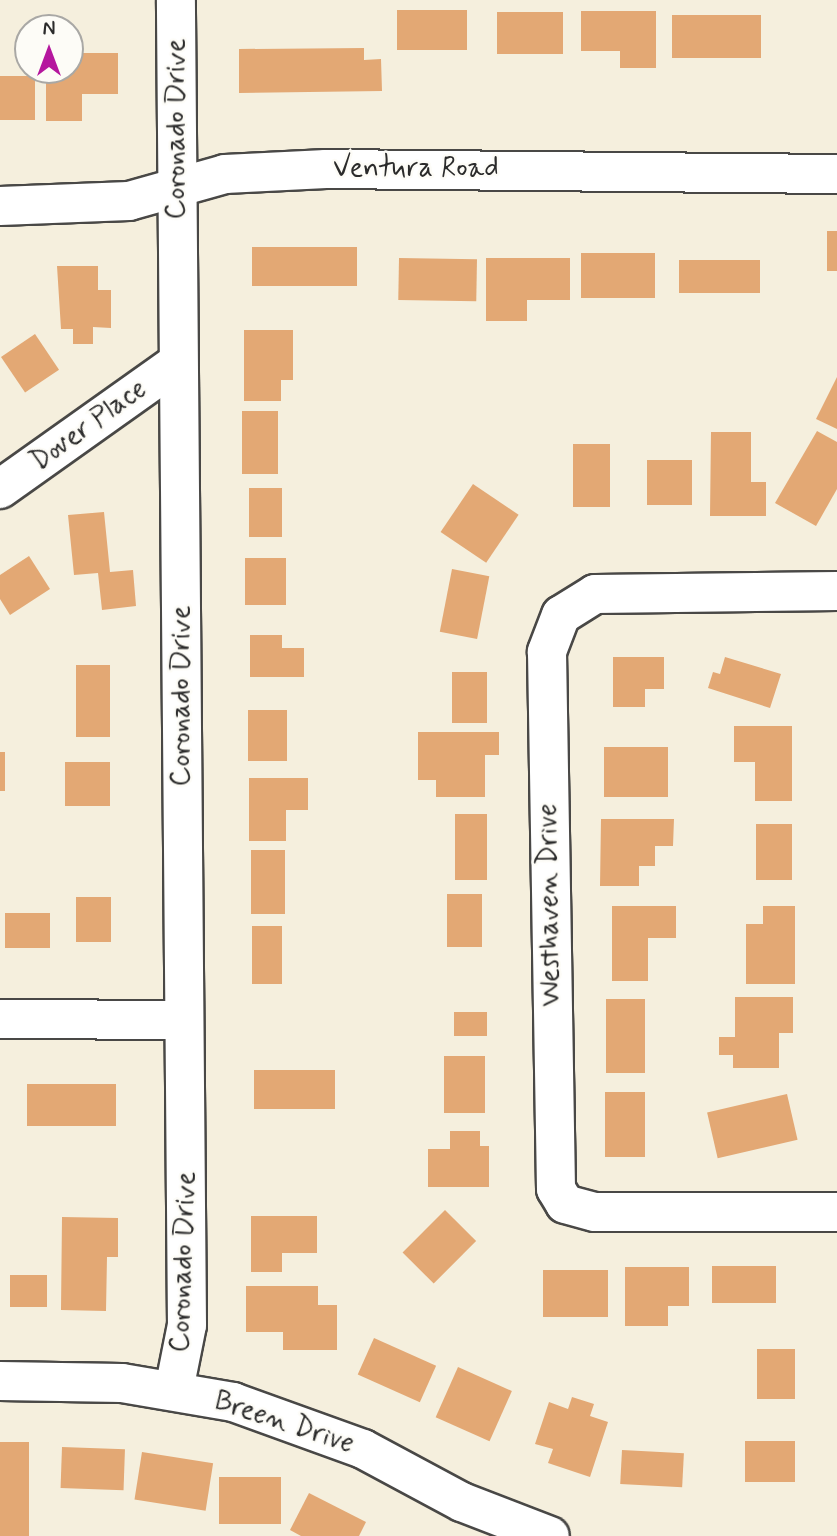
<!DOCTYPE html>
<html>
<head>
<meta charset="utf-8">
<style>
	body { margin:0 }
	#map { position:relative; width:837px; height:1536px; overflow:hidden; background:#f5efdd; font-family:Mynerve,sans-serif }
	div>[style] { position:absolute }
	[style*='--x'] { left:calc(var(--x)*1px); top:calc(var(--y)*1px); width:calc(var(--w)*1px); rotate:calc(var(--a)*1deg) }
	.building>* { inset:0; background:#e3a874; transform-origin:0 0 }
	.roads { filter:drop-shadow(2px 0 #494846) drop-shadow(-2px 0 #494846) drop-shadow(0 2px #494846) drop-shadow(0 -2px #494846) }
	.minor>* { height:38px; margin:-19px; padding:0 19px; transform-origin:19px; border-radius:19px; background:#fff }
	span { translate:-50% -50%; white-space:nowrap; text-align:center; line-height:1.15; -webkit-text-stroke:5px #fdfcf7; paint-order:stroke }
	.street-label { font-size:28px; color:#2b2b2b }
	.north { position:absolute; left:14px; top:14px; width:70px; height:70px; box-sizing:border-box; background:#fdfcf7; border:2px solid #a9a8a5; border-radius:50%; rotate:0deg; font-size:19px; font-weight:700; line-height:28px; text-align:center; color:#2b2b2b }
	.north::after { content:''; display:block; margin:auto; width:24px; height:32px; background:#b5179e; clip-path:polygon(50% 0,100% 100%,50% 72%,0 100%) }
</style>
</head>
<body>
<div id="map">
	<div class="building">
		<i style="left:397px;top:10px;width:70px;height:40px"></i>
		<i style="clip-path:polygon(581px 11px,656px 11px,656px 68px,620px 68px,620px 51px,581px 51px)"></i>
		<i style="left:497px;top:12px;width:66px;height:42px"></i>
		<i style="left:672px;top:15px;width:89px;height:43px"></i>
		<i style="clip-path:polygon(364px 48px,364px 60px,381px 59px,382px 91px,239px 93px,239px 49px)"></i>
		<i style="clip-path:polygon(70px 53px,118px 53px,118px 94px,82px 94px,82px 121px,46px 121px,46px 70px,70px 70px)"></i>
		<i style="left:0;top:76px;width:35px;height:44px"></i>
		<i style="left:827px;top:231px;width:10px;height:40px"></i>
		<i style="left:252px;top:247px;width:105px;height:39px"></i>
		<i style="left:581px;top:253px;width:74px;height:45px"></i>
		<i style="left:399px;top:258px;width:78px;height:42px;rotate:1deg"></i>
		<i style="clip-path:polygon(486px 258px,570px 258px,570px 300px,527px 300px,527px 321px,486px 321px)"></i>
		<i style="left:679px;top:260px;width:81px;height:33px"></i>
		<i style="clip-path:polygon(57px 266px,98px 266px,98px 290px,111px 290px,111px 328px,93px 327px,93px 344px,73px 344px,73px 329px,61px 329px)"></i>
		<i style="clip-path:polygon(244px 330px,293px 330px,293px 380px,281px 380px,281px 401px,244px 401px)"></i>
		<i style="left:35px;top:334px;width:43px;height:41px;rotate:56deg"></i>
		<i style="clip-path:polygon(837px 377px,837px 429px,816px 419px)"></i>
		<i style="left:242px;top:411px;width:36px;height:63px"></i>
		<i style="clip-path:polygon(817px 431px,837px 442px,837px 489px,816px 526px,775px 503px)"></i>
		<i style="clip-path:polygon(711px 432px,751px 432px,751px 482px,766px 482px,766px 516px,710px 516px)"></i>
		<i style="left:573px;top:444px;width:37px;height:63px"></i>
		<i style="left:647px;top:460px;width:45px;height:45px"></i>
		<i style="left:473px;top:484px;width:55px;height:58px;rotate:34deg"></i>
		<i style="left:249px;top:488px;width:33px;height:49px"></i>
		<i style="clip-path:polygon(104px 512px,110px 572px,133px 570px,136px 606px,102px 610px,98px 573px,74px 575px,68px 515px)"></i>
		<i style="clip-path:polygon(29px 556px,50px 589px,10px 615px,0 599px,0 575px)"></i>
		<i style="left:245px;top:558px;width:41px;height:47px"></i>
		<i style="left:452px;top:569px;width:38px;height:64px;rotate:11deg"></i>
		<i style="clip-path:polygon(250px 635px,282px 635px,282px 648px,304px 648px,304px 677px,250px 677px)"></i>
		<i style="clip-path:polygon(613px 657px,664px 657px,664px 689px,645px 689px,645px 707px,613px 707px)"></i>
		<i style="clip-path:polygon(725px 657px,781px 674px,770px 708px,708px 688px,713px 672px,720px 674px)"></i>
		<i style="left:76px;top:665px;width:34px;height:72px"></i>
		<i style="left:452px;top:672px;width:35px;height:51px"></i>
		<i style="left:248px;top:710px;width:39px;height:51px"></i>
		<i style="clip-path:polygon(734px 726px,792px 726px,792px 801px,755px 801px,755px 762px,734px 762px)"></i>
		<i style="clip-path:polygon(418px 732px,499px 732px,499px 755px,485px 755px,485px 797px,436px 797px,436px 780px,418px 780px)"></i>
		<i style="left:604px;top:747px;width:64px;height:50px"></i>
		<i style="left:0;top:752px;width:5px;height:39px"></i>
		<i style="left:65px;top:762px;width:45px;height:44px"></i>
		<i style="clip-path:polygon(249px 778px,308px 778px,308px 810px,286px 810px,286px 841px,249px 841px)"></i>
		<i style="left:455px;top:814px;width:32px;height:66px"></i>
		<i style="clip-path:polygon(601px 819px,674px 819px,673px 846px,655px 846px,655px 866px,639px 866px,639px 886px,600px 886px)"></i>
		<i style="left:756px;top:824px;width:36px;height:56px"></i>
		<i style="left:251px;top:850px;width:34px;height:64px"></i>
		<i style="left:447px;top:894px;width:35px;height:53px"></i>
		<i style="left:76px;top:897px;width:35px;height:45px"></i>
		<i style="clip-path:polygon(612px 906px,676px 906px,676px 938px,648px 938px,648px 981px,612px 981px)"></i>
		<i style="clip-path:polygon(763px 906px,795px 906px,795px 984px,746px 984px,746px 924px,763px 924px)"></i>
		<i style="left:5px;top:913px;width:45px;height:35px"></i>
		<i style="left:252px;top:926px;width:30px;height:58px"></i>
		<i style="clip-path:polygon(735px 997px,793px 997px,793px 1033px,779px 1033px,779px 1068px,733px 1068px,733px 1055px,719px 1055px,719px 1037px,735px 1037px)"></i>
		<i style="left:606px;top:999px;width:39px;height:74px"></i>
		<i style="left:454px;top:1012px;width:33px;height:24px"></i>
		<i style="left:444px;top:1056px;width:41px;height:57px"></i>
		<i style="left:254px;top:1070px;width:81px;height:39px"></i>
		<i style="left:27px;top:1084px;width:89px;height:42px"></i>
		<i style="left:605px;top:1092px;width:40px;height:65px"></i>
		<i style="left:787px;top:1094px;width:47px;height:82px;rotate:77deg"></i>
		<i style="clip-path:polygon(450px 1131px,480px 1131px,480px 1146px,489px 1146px,489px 1187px,428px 1187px,428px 1149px,450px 1149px)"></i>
		<i style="left:445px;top:1210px;width:44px;height:60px;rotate:45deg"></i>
		<i style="clip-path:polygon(251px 1216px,317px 1216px,317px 1253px,282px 1253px,282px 1272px,251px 1272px)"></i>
		<i style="clip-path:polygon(62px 1217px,118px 1218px,118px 1257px,107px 1257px,106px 1311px,61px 1310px)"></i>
		<i style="left:712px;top:1266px;width:64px;height:37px"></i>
		<i style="clip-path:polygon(625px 1267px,689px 1267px,689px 1306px,668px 1306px,668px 1326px,625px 1326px)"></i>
		<i style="left:543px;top:1270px;width:65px;height:47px"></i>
		<i style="left:10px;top:1275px;width:37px;height:32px"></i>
		<i style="clip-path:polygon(246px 1286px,318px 1286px,318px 1305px,337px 1305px,337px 1350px,283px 1350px,283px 1332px,246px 1332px)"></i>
		<i style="left:374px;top:1338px;width:68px;height:40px;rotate:24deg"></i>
		<i style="left:757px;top:1349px;width:38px;height:50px"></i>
		<i style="left:458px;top:1367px;width:59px;height:55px;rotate:24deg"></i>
		<i style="clip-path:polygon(572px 1397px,594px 1404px,590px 1416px,608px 1422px,590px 1477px,548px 1463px,553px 1449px,535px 1444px,549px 1402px,568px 1409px)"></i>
		<i style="left:745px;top:1441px;width:50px;height:41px"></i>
		<i style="left:0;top:1442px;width:29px;height:94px"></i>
		<i style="left:62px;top:1447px;width:63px;height:41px;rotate:2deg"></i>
		<i style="left:622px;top:1450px;width:62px;height:34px;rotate:3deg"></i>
		<i style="left:142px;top:1452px;width:72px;height:48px;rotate:9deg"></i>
		<i style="left:219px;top:1477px;width:62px;height:47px"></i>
		<i style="clip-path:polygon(309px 1493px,366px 1522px,359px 1536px,301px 1536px,290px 1530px)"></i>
	</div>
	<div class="roads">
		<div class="minor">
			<i style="--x:0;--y:206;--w:129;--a:-2.2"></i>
			<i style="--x:129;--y:201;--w:100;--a:-15.7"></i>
			<i style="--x:225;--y:174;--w:101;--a:-2.8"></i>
			<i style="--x:326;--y:169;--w:511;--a:0.56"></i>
			<i style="--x:0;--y:489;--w:217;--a:-35.4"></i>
			<i style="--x:837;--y:591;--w:242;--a:179.3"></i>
			<i style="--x:595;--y:594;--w:40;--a:148"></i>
			<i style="--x:561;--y:615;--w:40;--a:111"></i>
			<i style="--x:547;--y:652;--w:537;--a:89.04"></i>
			<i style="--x:556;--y:1189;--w:17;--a:59"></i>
			<i style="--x:565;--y:1204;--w:31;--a:15"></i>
			<i style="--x:595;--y:1212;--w:242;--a:0"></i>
			<i style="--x:0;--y:1019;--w:183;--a:0.3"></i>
			<i style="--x:0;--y:1381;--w:122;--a:0.9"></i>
			<i style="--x:122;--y:1383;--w:113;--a:9.7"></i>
			<i style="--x:233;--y:1402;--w:138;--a:19.9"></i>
			<i style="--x:363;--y:1449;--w:112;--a:28.2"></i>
			<i style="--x:462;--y:1502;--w:94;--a:21.1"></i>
			<i style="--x:174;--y:1390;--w:66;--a:-78.7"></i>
			<i style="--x:187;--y:1325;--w:1325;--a:-90.48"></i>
		</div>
	</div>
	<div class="street-label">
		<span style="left:177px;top:129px;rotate:-90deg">Coronado Drive</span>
		<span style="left:416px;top:169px">Ventura Road</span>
		<span style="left:89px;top:426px;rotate:-36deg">Dover Place</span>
		<span style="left:182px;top:696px;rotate:-90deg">Coronado Drive</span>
		<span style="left:550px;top:905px;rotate:-91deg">Westhaven Drive</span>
		<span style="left:184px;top:1262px;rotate:-88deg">Coronado Drive</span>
		<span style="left:284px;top:1423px;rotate:18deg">Breen Drive</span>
	</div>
	<div class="north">N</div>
</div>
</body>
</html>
